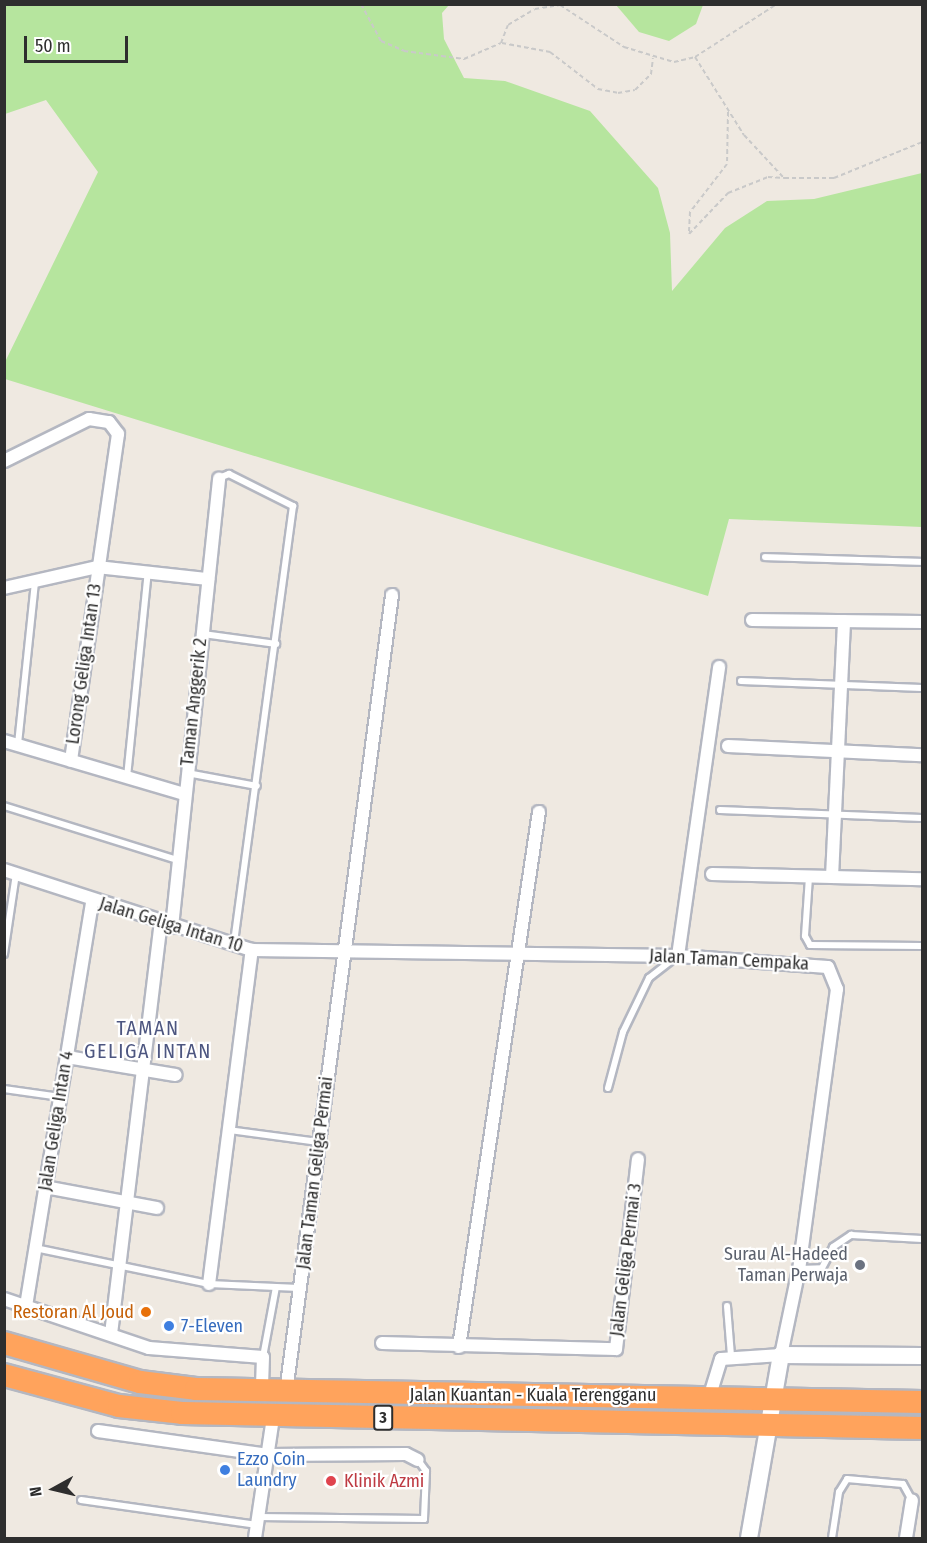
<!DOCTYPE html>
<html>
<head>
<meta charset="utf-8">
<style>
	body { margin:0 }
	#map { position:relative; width:927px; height:1543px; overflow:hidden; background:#efe9e1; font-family:"Fira Sans Condensed",sans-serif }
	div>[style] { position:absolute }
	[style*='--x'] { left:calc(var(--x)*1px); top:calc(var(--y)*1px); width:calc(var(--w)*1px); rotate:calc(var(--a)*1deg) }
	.green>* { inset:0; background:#b6e59e }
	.path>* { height:2px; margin-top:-1px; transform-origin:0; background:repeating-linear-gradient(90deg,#c9c9c9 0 4.5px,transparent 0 7.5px) }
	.roads { filter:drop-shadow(2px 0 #b4b7c1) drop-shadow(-2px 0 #b4b7c1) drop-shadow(0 2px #b4b7c1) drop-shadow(0 -2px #b4b7c1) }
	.lane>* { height:6px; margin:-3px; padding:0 3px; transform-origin:3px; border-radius:3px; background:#fff }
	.street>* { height:12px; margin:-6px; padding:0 6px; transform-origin:6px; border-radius:6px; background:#fff }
	.secondary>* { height:16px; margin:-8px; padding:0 8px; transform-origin:8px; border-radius:8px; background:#fff }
	.highway>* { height:22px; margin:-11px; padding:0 11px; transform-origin:11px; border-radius:11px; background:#ffa35c }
	.dots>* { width:16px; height:16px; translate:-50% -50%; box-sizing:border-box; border:3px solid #fff; border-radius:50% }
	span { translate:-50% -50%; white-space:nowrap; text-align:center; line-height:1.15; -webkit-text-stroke:4.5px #fff; paint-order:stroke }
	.shield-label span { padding:2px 4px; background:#fff; border:2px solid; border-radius:4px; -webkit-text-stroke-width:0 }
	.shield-label { font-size:16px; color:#2e2e2e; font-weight:700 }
	.street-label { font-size:18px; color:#2e2e2e }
	.worship-label { font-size:18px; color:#5b616d }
	.right { translate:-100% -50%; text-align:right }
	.food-label { font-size:18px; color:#c56008 }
	.shop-label { font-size:18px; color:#366cbe }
	.left { translate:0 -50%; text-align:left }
	.health-label { font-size:18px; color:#be3a42 }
	.neighbourhood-label { font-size:20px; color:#4d5680; letter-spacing:1.5px }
	.frame { position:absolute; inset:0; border:6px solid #2e2e2e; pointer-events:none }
	.north { position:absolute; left:24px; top:1459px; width:60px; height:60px; -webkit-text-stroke:4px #fff; paint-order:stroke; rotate:262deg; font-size:16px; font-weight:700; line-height:24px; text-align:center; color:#2e2e2e }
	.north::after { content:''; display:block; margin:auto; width:21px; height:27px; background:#2e2e2e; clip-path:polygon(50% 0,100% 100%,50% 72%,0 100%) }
	.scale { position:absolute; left:24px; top:36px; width:104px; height:27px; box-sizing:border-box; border:3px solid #2e2e2e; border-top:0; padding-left:8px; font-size:18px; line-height:21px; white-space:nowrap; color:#2e2e2e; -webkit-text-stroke:4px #fff; paint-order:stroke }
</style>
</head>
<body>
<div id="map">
	<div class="green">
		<i style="clip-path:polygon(5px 4px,449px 5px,442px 13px,444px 39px,464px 78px,505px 81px,590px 111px,658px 188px,670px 233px,672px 291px,725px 228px,767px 201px,814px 199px,922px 173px,922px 527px,729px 519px,708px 596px,5px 379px,5px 362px,98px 172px,46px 100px,5px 114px)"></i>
		<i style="clip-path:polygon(616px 5px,703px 5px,696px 24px,669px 41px,639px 32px)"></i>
	</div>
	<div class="path">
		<i style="--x:361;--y:4;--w:42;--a:61.6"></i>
		<i style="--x:381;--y:41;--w:25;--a:23"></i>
		<i style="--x:404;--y:51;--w:61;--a:7.6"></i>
		<i style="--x:464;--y:59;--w:40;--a:-23.4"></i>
		<i style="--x:501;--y:43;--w:19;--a:-69"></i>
		<i style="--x:508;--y:25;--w:31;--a:-31"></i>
		<i style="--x:535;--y:9;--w:25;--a:-9"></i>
		<i style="--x:560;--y:5;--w:77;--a:33.3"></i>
		<i style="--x:624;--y:47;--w:52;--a:16.7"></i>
		<i style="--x:674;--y:62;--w:22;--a:-13"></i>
		<i style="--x:695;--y:57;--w:98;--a:-32.9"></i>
		<i style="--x:502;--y:43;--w:49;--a:10.6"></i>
		<i style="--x:550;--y:52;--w:61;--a:37.6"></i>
		<i style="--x:598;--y:89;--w:20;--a:11"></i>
		<i style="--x:618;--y:93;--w:17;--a:-10"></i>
		<i style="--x:635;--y:90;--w:23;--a:-45"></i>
		<i style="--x:651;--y:74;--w:16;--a:-83"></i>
		<i style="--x:695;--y:57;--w:92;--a:57.9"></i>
		<i style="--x:744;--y:135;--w:59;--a:47.1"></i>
		<i style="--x:784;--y:178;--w:50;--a:0"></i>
		<i style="--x:834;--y:178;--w:95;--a:-22.2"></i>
		<i style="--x:728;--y:112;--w:52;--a:91.1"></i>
		<i style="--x:727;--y:164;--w:61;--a:127.6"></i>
		<i style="--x:690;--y:212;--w:22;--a:93"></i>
		<i style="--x:689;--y:234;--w:57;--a:-46.4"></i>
		<i style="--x:728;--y:193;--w:43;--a:-21.8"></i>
		<i style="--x:768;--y:177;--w:16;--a:4"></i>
	</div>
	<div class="roads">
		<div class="lane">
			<i style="--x:219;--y:478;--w:11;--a:-22"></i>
			<i style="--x:229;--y:474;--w:72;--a:26.6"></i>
			<i style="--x:293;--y:506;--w:443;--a:97.7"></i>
			<i style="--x:765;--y:557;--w:157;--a:1.8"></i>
			<i style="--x:203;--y:634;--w:74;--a:7.8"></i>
			<i style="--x:741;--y:681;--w:181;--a:2.2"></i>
			<i style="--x:18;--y:744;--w:163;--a:-84"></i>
			<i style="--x:187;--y:773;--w:71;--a:10.5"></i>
			<i style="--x:127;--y:777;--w:206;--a:-84.2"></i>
			<i style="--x:4;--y:806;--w:181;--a:17.3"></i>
			<i style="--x:720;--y:810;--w:202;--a:2.3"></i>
			<i style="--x:809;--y:877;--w:59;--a:93.9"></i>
			<i style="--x:805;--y:936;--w:10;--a:61"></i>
			<i style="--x:810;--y:945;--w:112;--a:0.5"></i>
			<i style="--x:4;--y:954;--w:81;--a:-81.5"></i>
			<i style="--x:608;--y:1088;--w:58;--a:-75"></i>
			<i style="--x:623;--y:1032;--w:60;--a:-64.3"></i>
			<i style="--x:649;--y:978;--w:33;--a:-38"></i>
			<i style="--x:4;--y:1089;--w:57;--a:8.1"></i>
			<i style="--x:229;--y:1130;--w:91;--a:7.6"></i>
			<i style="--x:35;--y:1248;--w:178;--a:11.7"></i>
			<i style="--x:209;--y:1284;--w:90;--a:2.5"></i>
			<i style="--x:799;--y:1269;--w:23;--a:-2"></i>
			<i style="--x:822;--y:1268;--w:24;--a:-62"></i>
			<i style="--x:833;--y:1247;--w:22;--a:-34"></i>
			<i style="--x:851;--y:1235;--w:71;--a:3.2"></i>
			<i style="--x:727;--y:1306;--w:50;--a:85.4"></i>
			<i style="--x:263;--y:1357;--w:71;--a:-79.5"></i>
			<i style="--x:81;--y:1500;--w:178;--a:8.1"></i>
			<i style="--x:258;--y:1517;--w:166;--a:0.7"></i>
			<i style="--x:424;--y:1519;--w:48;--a:-87.6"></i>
			<i style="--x:426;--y:1471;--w:14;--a:-126"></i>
			<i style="--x:832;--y:1538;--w:47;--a:-81.3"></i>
			<i style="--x:839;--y:1492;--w:15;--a:-58"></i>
			<i style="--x:847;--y:1479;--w:56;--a:5.1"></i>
			<i style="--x:903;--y:1484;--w:18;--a:61"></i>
		</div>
		<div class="street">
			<i style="--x:4;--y:461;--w:95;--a:-26.3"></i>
			<i style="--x:89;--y:419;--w:20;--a:9"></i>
			<i style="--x:109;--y:422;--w:15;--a:53"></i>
			<i style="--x:118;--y:434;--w:330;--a:98.2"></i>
			<i style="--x:4;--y:588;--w:95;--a:-12.7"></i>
			<i style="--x:97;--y:567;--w:112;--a:6.2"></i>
			<i style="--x:752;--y:620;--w:170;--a:0.7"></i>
			<i style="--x:4;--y:741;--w:188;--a:16.4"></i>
			<i style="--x:728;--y:746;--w:194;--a:2.7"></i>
			<i style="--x:4;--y:870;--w:261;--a:17.9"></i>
			<i style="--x:252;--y:950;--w:426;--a:0.8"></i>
			<i style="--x:678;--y:956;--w:150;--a:4.2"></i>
			<i style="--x:828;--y:967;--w:24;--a:68"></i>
			<i style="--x:837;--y:989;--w:283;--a:97.7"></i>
			<i style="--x:799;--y:1269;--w:88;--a:101.8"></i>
			<i style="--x:781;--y:1355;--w:60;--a:176.2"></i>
			<i style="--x:721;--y:1359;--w:39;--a:107"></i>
			<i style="--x:712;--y:874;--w:210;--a:1.4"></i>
			<i style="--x:832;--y:877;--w:256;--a:-87.3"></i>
			<i style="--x:172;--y:927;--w:451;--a:-84"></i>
			<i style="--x:678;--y:956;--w:292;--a:-81.9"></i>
			<i style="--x:67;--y:1057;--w:110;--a:9.4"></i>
			<i style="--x:45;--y:1187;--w:114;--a:10.6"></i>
			<i style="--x:209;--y:1284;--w:337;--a:-82.7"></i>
			<i style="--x:4;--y:1299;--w:153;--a:18.7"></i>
			<i style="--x:149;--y:1348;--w:114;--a:4.5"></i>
			<i style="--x:263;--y:1357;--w:35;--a:92"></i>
			<i style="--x:26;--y:1306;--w:410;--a:-80.7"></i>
			<i style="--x:111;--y:1334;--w:415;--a:-83.1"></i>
			<i style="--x:382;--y:1343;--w:234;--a:1.5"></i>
			<i style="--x:616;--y:1349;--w:191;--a:-83.4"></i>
			<i style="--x:459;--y:1347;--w:541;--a:-81.5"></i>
			<i style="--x:286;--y:1392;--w:804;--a:-82.42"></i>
			<i style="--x:98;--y:1431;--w:172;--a:8"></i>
			<i style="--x:268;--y:1455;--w:138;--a:-0.4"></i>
			<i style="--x:406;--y:1454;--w:13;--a:27"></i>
			<i style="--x:255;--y:1538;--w:122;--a:-81.5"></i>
			<i style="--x:906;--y:1538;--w:38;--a:-81"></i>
		</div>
		<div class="secondary">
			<i style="--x:749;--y:1538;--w:186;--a:-80.1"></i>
			<i style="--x:781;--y:1355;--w:141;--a:0.4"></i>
		</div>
		<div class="highway">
			<i style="--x:4;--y:1343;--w:141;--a:16"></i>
			<i style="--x:140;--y:1382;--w:56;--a:7.1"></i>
			<i style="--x:196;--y:1389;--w:726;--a:1.03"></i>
			<i style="--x:4;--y:1375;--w:119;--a:15.1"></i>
			<i style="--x:119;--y:1406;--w:63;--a:6.3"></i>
			<i style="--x:182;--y:1413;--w:740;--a:1.16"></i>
		</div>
	</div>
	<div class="dots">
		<i style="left:860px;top:1265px;background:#6b7280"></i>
		<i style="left:146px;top:1312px;background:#e8710a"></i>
		<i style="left:169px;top:1326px;background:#3f7fe0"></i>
		<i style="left:225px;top:1470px;background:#3f7fe0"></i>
		<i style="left:331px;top:1481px;background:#e0444e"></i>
	</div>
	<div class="shield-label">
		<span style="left:383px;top:1418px">3</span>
	</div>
	<div class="street-label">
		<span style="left:84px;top:664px;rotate:-82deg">Lorong Geliga Intan 13</span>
		<span style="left:194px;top:702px;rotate:-84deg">Taman Anggerik 2</span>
		<span style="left:171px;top:925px;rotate:17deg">Jalan Geliga Intan 10</span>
		<span style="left:729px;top:960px;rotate:3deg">Jalan Taman Cempaka</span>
		<span style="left:56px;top:1121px;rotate:-81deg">Jalan Geliga Intan 4</span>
		<span style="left:315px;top:1173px;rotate:-83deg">Jalan Taman Geliga Permai</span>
		<span style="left:626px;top:1260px;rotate:-83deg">Jalan Geliga Permai 3</span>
		<span style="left:533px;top:1395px">Jalan Kuantan - Kuala Terengganu</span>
	</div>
	<div class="worship-label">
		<span class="right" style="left:848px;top:1265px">Surau Al-Hadeed<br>Taman Perwaja</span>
	</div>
	<div class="food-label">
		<span class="right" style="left:134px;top:1312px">Restoran Al Joud</span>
	</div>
	<div class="shop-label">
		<span class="left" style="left:181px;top:1326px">7-Eleven</span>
		<span class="left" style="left:237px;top:1470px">Ezzo Coin<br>Laundry</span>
	</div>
	<div class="health-label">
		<span class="left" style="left:344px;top:1481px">Klinik Azmi</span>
	</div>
	<div class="neighbourhood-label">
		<span style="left:148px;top:1040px">TAMAN<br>GELIGA INTAN</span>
	</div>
	<div class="frame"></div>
	<div class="north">N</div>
	<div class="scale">50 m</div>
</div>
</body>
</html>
